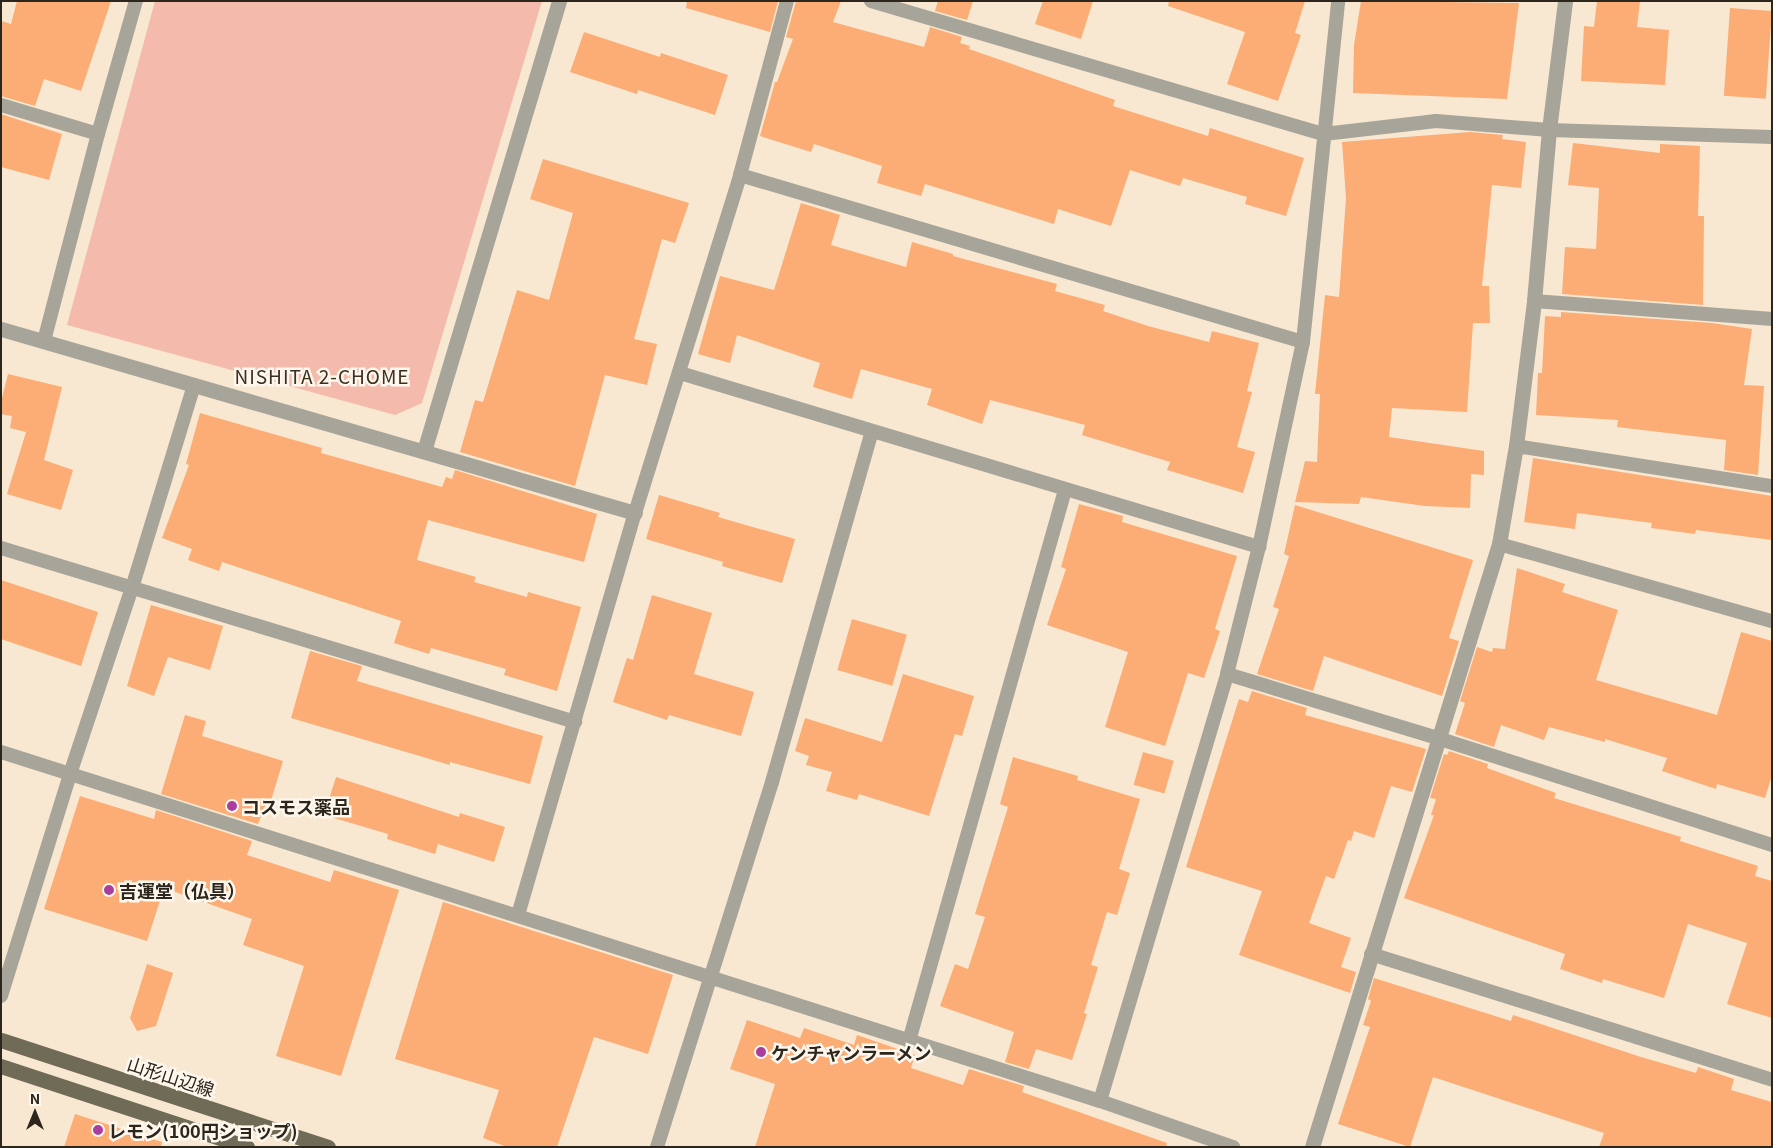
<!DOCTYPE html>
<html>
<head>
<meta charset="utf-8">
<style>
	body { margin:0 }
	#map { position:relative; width:1773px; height:1148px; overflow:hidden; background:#f9e8d1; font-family:Georgia,"Noto Sans JP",serif }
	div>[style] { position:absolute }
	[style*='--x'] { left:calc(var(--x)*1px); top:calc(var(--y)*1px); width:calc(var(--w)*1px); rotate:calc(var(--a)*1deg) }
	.green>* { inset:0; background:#f4baab }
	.building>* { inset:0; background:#fbad75; transform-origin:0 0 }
	.lane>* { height:14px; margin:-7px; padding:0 7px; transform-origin:7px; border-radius:7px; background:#a7a599 }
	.street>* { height:15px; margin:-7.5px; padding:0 7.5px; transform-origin:7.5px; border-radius:7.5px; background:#a7a599 }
	.primary>* { height:15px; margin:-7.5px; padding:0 7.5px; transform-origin:7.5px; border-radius:7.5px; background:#6f6b57 }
	.dots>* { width:14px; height:14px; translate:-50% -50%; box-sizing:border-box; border:2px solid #fef7ee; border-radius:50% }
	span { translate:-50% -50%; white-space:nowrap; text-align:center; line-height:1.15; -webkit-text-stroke:5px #fef7ee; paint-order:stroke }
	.poi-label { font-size:18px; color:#2c261d; font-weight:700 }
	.left { translate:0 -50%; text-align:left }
	.street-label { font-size:18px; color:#2c261d }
	.neighbourhood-label { font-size:19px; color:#3c2f1c; letter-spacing:1px }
	.frame { position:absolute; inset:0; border:2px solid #2c261d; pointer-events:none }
	.north { position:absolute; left:10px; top:1088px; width:50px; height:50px; -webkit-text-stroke:4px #fef7ee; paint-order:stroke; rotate:0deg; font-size:14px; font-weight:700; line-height:20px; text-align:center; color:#2c261d }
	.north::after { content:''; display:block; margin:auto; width:18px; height:22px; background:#2c261d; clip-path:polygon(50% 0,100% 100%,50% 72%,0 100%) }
</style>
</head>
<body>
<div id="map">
	<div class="green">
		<i style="clip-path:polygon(155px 1px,542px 1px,422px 403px,395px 415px,67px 325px)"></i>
	</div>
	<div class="building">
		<i style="clip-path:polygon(17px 1px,111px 1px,81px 91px,44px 79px,35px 106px,1px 96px,1px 21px,11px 24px)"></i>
		<i style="clip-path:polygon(687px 1px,778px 1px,770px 32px,686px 8px)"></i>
		<i style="clip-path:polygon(796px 1px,841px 1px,833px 22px,924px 47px,930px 27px,962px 37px,960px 43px,970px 46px,969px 49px,1115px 100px,1113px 106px,1208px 136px,1210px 128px,1304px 158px,1286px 216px,1245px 204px,1247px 197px,1183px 178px,1180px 186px,1130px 170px,1111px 226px,1058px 209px,1054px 224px,925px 184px,921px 196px,877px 183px,882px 166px,814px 144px,811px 152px,760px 136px,775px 82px,777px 82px,793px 39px,786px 37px)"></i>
		<i style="clip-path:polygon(938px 1px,973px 1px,967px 20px,935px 11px)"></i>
		<i style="clip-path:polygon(1043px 1px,1093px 1px,1081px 39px,1035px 24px)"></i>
		<i style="clip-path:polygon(1169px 1px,1305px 1px,1295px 33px,1301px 35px,1278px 101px,1227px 84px,1245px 32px,1168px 6px)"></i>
		<i style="clip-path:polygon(1361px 1px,1519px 3px,1507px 99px,1353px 93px,1354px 45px)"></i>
		<i style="clip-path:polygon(1597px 1px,1640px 1px,1637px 27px,1669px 30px,1665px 85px,1581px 81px,1584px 26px,1594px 27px)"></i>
		<i style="left:1730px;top:8px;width:42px;height:88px;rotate:4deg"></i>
		<i style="clip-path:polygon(584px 32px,660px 57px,661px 53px,728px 75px,715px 115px,638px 90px,637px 94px,570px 72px)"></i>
		<i style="clip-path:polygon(1px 114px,62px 134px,49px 180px,1px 167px)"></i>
		<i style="clip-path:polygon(1470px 132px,1503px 135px,1502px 139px,1526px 142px,1521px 188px,1492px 185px,1482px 286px,1489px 286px,1490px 323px,1473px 323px,1467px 412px,1392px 408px,1389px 437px,1484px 451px,1484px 475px,1471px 474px,1470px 508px,1425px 506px,1361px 497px,1359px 504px,1295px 502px,1305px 461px,1317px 462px,1320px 394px,1315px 394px,1325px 295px,1339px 297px,1346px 198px,1342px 142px)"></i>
		<i style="clip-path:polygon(1573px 143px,1660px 153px,1660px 144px,1700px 146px,1698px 216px,1704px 216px,1703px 305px,1562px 294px,1565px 247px,1596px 249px,1599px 188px,1568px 185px)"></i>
		<i style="clip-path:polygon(543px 159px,689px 203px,675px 243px,662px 239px,634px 339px,657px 344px,647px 385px,605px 375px,575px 486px,460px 452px,475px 400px,483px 402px,517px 290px,549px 300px,573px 213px,530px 199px)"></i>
		<i style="clip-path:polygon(801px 203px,840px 215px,831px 245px,906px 267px,912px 242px,953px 254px,953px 256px,1057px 284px,1055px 291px,1105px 305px,1103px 311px,1148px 326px,1209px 342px,1212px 331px,1259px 343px,1247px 391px,1252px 392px,1237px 447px,1255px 452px,1243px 493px,1167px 470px,1170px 462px,1082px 435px,1085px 425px,990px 400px,982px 424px,927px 405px,932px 389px,861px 369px,852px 399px,813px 387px,820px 363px,737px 335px,730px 363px,698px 354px,720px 276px,774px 290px)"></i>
		<i style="clip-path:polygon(1561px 312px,1712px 323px,1752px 329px,1744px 385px,1764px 386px,1758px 475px,1724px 470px,1726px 440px,1617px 427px,1618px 420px,1536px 415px,1538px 373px,1542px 373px,1545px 316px,1561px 317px)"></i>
		<i style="clip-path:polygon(8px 374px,62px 387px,44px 460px,73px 470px,61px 510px,7px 494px,26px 432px,10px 428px,12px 416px,1px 414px,1px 402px)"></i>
		<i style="clip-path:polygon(200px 413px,322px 448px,321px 453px,442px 487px,446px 477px,452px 479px,455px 470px,597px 514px,584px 562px,428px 520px,417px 560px,476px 577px,474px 582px,527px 597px,528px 592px,581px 607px,557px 691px,504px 675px,506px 669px,431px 648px,429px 654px,394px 643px,401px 621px,222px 562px,219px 571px,188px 560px,192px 549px,162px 538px,189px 465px,186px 464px)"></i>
		<i style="clip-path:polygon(1533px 458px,1772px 496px,1772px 540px,1696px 530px,1695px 534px,1651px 528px,1652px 523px,1577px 513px,1575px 529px,1524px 522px)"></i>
		<i style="clip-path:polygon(659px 495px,720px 513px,718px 517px,795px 539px,782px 583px,722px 566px,723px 562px,646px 539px)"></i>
		<i style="clip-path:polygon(1079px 504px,1123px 516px,1122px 522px,1237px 556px,1215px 629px,1220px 631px,1204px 678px,1188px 673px,1165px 746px,1105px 727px,1128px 652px,1047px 625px,1066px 569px,1061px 567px)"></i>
		<i style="clip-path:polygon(1295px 505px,1473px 560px,1449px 638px,1459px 641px,1442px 696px,1324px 656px,1313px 691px,1257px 674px,1279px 609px,1273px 607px,1289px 556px,1284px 554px)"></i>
		<i style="clip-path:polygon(1517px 568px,1565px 584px,1562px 592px,1618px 610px,1596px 680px,1717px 715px,1741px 632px,1772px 641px,1772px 775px,1765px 798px,1717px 784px,1716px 789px,1662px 771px,1667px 758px,1605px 739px,1605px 742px,1549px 727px,1544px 740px,1501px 725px,1494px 747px,1455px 734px,1465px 703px,1460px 701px,1477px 647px,1492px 652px,1493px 648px,1505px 649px)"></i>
		<i style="clip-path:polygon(1px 580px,98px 612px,81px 666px,1px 639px)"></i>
		<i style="clip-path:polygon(652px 595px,712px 613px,694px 674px,754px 692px,741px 736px,669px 715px,667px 720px,613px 702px,627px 658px,633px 660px)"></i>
		<i style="clip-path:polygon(151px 605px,223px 626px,210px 670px,168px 657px,154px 696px,127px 686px)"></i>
		<i style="left:852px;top:619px;width:57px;height:53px;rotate:16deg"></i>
		<i style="clip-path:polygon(310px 651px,362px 666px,357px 681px,543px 736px,530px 784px,450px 762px,450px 765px,291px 718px)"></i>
		<i style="clip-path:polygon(903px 674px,974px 696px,962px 736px,955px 734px,929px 816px,859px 794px,857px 800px,826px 791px,832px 772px,806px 765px,809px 756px,795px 751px,805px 718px,882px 742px)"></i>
		<i style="clip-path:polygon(1252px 691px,1307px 708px,1305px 715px,1426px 749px,1412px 792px,1391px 786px,1374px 838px,1354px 831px,1351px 841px,1348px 840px,1334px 879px,1326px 876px,1309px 923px,1351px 938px,1341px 967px,1356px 972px,1350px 993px,1239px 955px,1262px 891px,1186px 867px,1239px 699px,1248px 702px)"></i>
		<i style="clip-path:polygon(185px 715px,206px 721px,202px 736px,283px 761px,269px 807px,265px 806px,258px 824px,161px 794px)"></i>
		<i style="clip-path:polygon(1449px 751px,1488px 764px,1487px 768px,1556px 793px,1554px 798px,1681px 837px,1680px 841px,1758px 866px,1755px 876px,1772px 881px,1772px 1018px,1727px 1004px,1747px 943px,1688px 924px,1664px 998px,1603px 979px,1602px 983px,1560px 969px,1565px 954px,1404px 898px,1434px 815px,1431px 815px,1436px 799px,1430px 798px,1444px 754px,1447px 755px)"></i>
		<i style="left:1143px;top:752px;width:32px;height:34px;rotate:16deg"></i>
		<i style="clip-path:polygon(1013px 757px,1078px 776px,1077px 780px,1140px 799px,1119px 869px,1130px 873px,1117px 915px,1107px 912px,1091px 965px,1098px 967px,1084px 1013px,1087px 1014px,1072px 1060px,1036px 1049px,1029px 1069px,1005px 1062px,1014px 1032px,940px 1006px,955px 964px,968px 969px,985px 917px,975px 914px,1008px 807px,1000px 804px)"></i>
		<i style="clip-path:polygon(336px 777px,459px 817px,460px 813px,505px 827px,494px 862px,438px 844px,435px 854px,387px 839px,388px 834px,324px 815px)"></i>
		<i style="clip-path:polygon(80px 796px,154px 819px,156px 810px,252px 841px,247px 855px,330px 882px,334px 870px,399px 890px,341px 1076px,276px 1056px,304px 966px,243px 945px,252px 919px,164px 888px,147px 941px,44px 909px)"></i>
		<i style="clip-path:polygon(443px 902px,673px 975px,648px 1054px,594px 1037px,557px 1147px,507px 1147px,483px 1138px,499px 1090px,395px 1059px)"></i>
		<i style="clip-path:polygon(147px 964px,173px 973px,156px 1026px,137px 1031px,130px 1018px)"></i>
		<i style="clip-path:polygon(1374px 978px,1511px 1021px,1513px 1015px,1641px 1057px,1696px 1073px,1698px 1067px,1734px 1079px,1731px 1090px,1772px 1102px,1772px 1147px,1599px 1147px,1604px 1133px,1433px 1077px,1410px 1147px,1338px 1124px,1370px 1027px,1363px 1025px,1371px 1001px,1368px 999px)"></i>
		<i style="clip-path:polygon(747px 1020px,800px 1038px,804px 1028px,854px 1045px,857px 1035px,915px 1055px,911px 1068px,963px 1085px,969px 1069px,1024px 1086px,1022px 1092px,1167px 1143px,1166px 1147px,755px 1147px,775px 1084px,730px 1069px)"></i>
		<i style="clip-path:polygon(75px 1114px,162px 1142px,161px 1147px,64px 1147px)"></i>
	</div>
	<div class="lane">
		<i style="--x:871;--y:1;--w:472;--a:16.4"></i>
		<i style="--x:1324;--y:134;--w:113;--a:-6.6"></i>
		<i style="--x:1436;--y:121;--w:113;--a:4.6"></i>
		<i style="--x:1549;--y:130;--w:223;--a:1.8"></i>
		<i style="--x:1;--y:105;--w:101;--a:16.6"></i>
		<i style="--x:740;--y:175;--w:587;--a:16.52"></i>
		<i style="--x:1534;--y:301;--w:239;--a:4.3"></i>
		<i style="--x:44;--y:341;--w:214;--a:-75.4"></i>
		<i style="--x:98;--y:134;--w:138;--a:-74.1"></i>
		<i style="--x:680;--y:373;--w:605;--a:16.73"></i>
		<i style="--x:1516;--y:446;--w:259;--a:8.9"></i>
		<i style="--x:1499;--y:544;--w:284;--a:15.8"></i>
		<i style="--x:1;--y:548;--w:600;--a:16.86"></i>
		<i style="--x:1227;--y:674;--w:220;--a:16.9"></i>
		<i style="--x:1437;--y:738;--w:352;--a:17.7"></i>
		<i style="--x:1;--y:752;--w:1153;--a:17.62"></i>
		<i style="--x:1100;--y:1101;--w:141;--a:19.1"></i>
		<i style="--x:518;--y:915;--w:419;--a:-73.8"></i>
		<i style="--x:635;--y:513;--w:354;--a:-72.7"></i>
		<i style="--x:740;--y:175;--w:180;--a:-74.9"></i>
		<i style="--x:1371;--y:954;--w:420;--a:17.4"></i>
		<i style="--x:1;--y:996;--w:232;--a:-72.7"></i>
		<i style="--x:70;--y:774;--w:196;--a:-71.6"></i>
		<i style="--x:132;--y:588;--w:212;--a:-73"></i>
		<i style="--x:909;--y:1041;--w:573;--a:-74.19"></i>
		<i style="--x:1100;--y:1101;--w:445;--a:-73.4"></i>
		<i style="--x:1227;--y:674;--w:131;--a:-75.9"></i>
		<i style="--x:1259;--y:547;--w:210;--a:-77.9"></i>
		<i style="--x:1303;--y:342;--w:343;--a:-84.1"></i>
		<i style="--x:657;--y:1147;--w:383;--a:-72.5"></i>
		<i style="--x:772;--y:782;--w:364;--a:-74.1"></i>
	</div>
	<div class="street">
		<i style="--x:1;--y:329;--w:660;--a:16.18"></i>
		<i style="--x:424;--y:451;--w:470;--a:-73.3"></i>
		<i style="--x:1312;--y:1147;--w:631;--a:-72.77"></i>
		<i style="--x:1499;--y:544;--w:99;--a:-80.2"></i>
		<i style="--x:1516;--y:446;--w:146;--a:-82.9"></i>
		<i style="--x:1534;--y:301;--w:172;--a:-85"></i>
		<i style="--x:1549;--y:130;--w:130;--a:-82.9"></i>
	</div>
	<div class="primary">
		<i style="--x:1;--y:1040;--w:344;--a:18.1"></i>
		<i style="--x:1;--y:1066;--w:259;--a:18.2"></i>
	</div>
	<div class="dots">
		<i style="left:232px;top:806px;background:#aa3e9f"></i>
		<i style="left:109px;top:890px;background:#aa3e9f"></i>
		<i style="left:761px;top:1052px;background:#aa3e9f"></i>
		<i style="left:98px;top:1130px;background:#aa3e9f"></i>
	</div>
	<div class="poi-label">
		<span class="left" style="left:242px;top:806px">コスモス薬品</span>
		<span class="left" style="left:119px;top:890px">吉運堂（仏具）</span>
		<span class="left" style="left:771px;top:1052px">ケンチャンラーメン</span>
		<span class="left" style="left:108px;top:1130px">レモン(100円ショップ)</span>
	</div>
	<div class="street-label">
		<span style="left:171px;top:1076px;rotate:18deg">山形山辺線</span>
	</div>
	<div class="neighbourhood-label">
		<span style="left:322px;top:376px">NISHITA 2-CHOME</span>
	</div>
	<div class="frame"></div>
	<div class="north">N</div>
</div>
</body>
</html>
